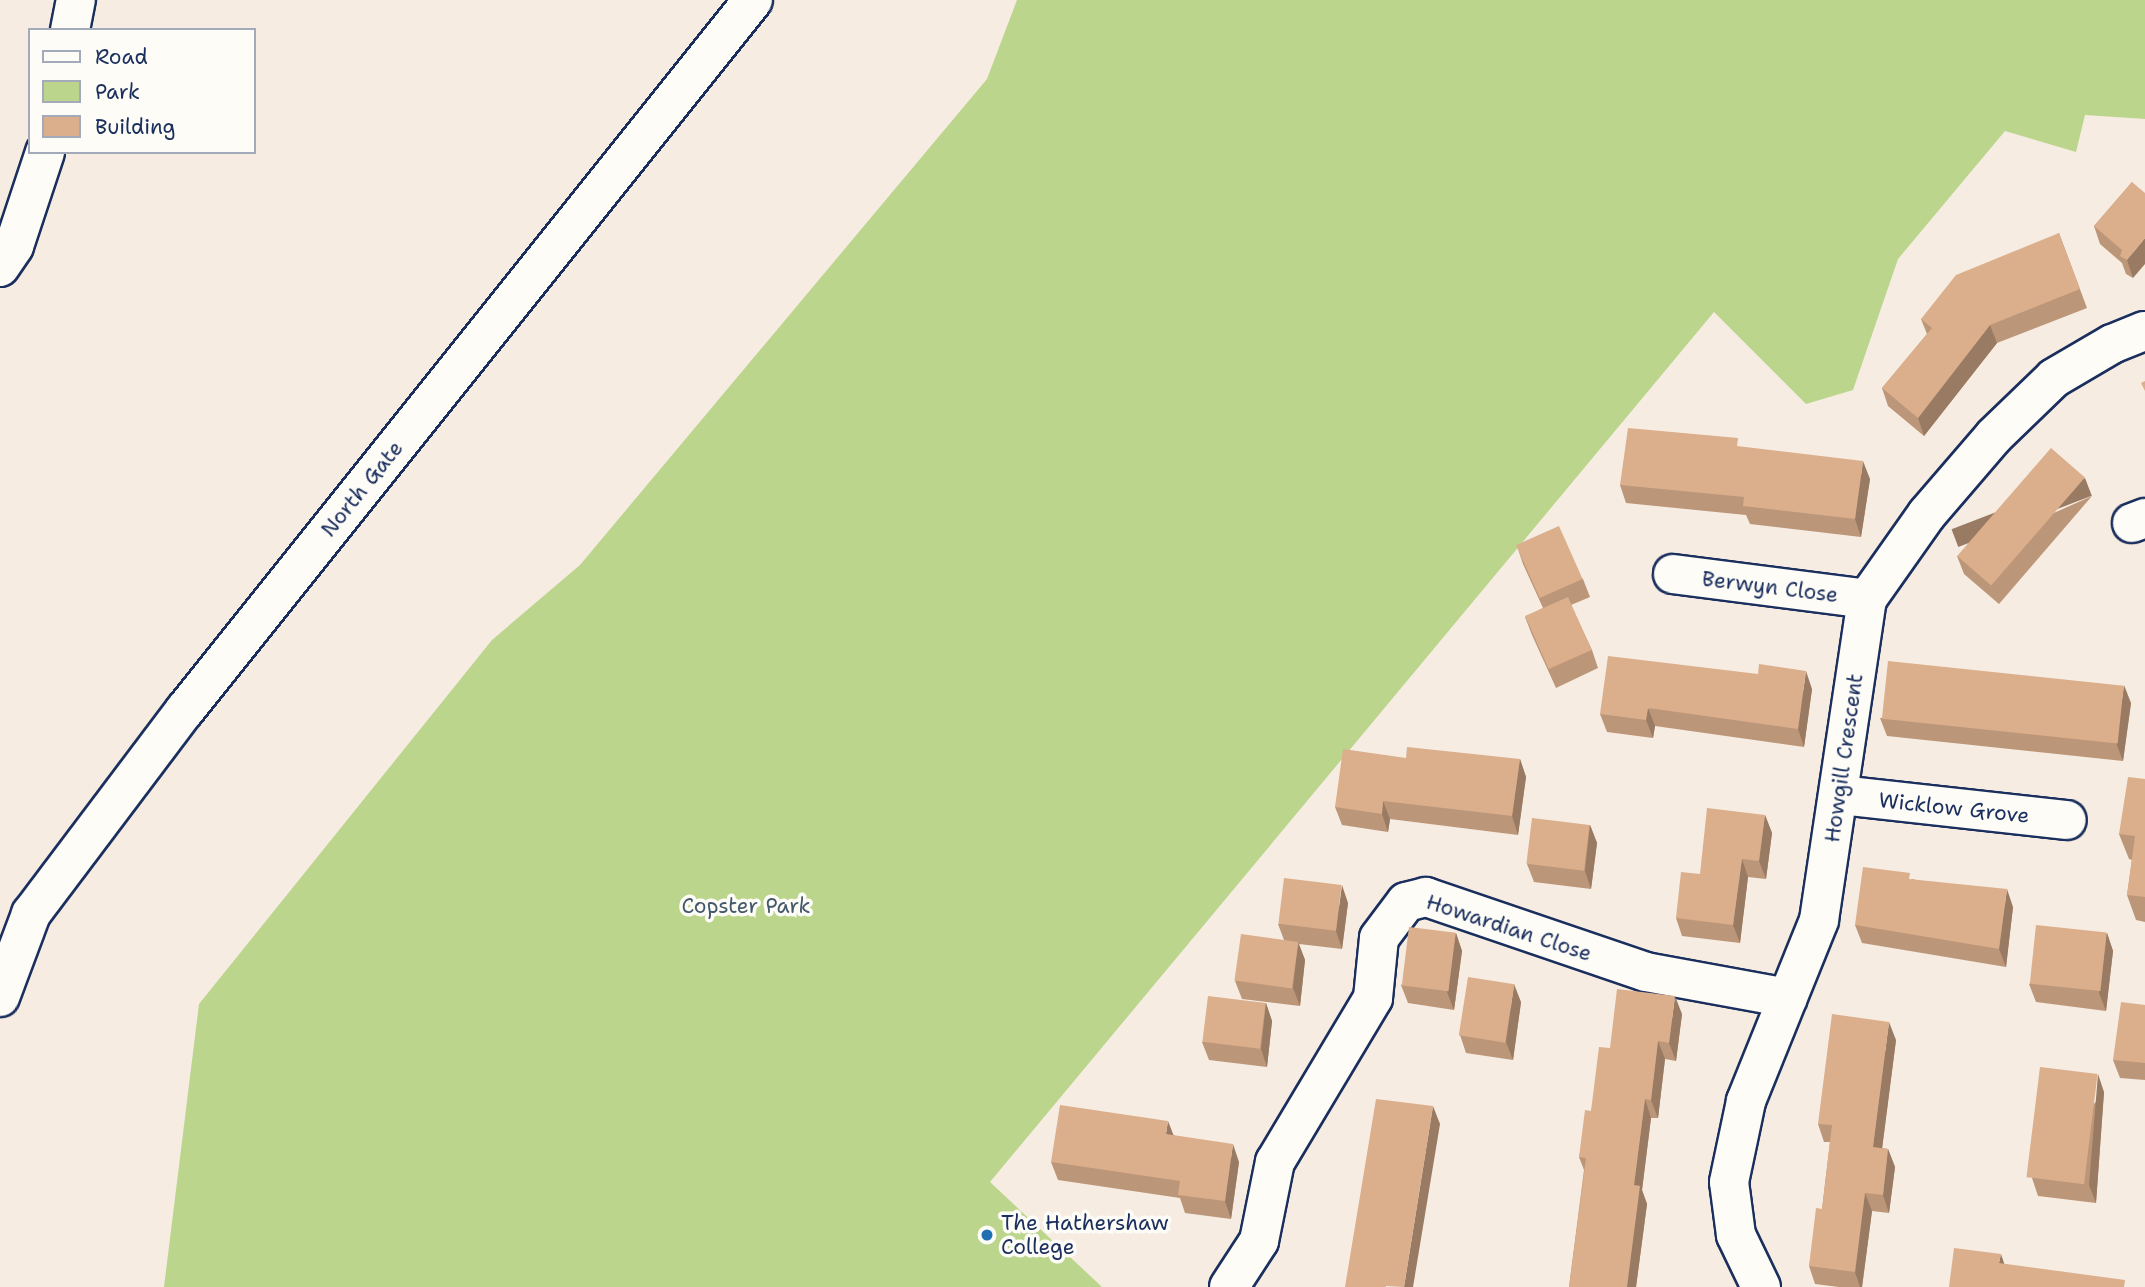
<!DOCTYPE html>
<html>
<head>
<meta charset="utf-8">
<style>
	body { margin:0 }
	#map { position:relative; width:2145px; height:1287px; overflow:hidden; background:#f6ece2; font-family:"Shantell Sans",sans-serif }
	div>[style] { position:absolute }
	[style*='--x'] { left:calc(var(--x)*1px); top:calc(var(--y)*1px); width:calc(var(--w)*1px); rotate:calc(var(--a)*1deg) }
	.green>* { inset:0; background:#bcd58c }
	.roads { filter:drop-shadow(2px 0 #1b2f5e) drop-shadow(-2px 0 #1b2f5e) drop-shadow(0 2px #1b2f5e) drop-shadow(0 -2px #1b2f5e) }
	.minor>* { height:38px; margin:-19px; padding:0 19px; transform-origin:19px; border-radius:19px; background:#fdfcf7 }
	.wall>* { inset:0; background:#bc9678 }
	.shaded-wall>* { inset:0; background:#997a62; transform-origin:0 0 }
	.building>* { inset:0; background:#dbae8c; transform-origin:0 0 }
	.dots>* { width:19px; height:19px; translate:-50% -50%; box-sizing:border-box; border:4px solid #fdfcf7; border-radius:50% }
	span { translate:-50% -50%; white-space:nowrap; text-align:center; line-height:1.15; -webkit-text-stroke:7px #fdfcf7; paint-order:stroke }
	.street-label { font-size:21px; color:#1b2f5e }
	.park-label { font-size:21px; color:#43586a }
	.poi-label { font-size:21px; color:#1b2f5e }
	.left { translate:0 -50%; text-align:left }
	.legend { position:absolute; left:28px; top:28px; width:228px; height:126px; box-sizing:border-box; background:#fdfcf7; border:2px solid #a3aaba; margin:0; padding:9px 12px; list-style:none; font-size:21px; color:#1b2f5e }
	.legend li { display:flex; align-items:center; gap:14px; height:35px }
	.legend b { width:35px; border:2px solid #a3aaba }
</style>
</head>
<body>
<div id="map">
	<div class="green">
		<i style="clip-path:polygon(1017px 0,2145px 0,2145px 119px,2085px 115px,2076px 152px,2005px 131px,1898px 259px,1853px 390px,1806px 404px,1714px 312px,990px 1182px,1102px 1287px,164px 1287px,199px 1004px,492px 640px,580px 565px,987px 79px)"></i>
	</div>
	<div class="roads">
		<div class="minor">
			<i style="--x:70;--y:30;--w:31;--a:-79"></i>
			<i style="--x:0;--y:267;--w:25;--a:-56"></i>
			<i style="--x:14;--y:246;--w:99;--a:-71.7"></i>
			<i style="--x:2132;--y:523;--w:14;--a:-21"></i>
			<i style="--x:1673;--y:574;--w:196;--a:7.3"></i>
			<i style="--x:1840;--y:795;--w:228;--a:6.3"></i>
			<i style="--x:0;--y:997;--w:89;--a:-69.5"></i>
			<i style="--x:31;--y:914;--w:256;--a:-53"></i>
			<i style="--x:185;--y:710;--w:909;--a:-51.34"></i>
			<i style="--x:1229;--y:1287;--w:55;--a:-56.9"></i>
			<i style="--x:1259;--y:1241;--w:81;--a:-78.6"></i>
			<i style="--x:1275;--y:1162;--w:191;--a:-59.1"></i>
			<i style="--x:1373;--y:998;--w:60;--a:-84.3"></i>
			<i style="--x:1379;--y:938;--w:45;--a:-53.1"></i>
			<i style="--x:1406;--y:902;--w:21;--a:-14"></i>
			<i style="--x:1426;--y:897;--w:232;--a:18.8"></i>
			<i style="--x:1646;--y:972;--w:144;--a:10.4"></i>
			<i style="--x:1761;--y:1287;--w:58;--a:-115.7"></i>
			<i style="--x:1736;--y:1235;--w:53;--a:-97.5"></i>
			<i style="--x:1729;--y:1182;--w:83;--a:-78.1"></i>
			<i style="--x:1746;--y:1101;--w:195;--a:-68"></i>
			<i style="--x:1819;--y:920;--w:325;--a:-81.5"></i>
			<i style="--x:1867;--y:599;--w:104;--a:-54.8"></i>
			<i style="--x:1927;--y:514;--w:103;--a:-49.3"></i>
			<i style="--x:1994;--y:436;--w:83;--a:-44"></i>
			<i style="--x:2054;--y:378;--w:67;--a:-30.4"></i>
			<i style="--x:2112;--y:344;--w:35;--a:-22"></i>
		</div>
	</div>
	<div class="wall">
		<i style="clip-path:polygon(2132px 182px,2133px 278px,2126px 274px,2122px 263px,2100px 244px,2094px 226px)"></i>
		<i style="clip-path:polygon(2059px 233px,2087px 308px,1997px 343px,1924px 436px,1888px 406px,1882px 388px,1927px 334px,1921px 319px)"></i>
		<i style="clip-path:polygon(1741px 447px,1870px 479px,1861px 537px,1750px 524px,1746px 515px,1626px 503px,1620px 485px)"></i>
		<i style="clip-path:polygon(2092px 496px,1999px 604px,1964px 574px,1957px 556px)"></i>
		<i style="clip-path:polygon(1517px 546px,1583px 579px,1590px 597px,1571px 605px,1592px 650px,1598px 668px,1556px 688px,1532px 635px,1525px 617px,1543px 608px,1523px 564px)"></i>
		<i style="clip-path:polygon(1812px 689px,1804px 747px,1655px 726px,1653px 738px,1607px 732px,1600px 714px)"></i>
		<i style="clip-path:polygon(2131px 703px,2123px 761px,1887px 736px,1880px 718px)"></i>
		<i style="clip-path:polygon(1406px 758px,1520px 759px,1526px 777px,1518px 835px,1390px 819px,1388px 832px,1342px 825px,1335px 807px)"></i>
		<i style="clip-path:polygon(2145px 779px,2145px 922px,2136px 920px,2127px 895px,2132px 860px,2129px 859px,2119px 834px)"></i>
		<i style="clip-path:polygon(1765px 815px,1772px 833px,1766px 879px,1748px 877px,1740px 943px,1682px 936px,1676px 918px,1700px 874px)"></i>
		<i style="clip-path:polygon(1590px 825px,1597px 843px,1591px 889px,1534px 882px,1527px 864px)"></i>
		<i style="clip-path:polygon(1912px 879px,2013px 907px,2006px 967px,1862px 943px,1855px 925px)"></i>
		<i style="clip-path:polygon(1348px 903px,1342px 949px,1299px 944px,1305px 960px,1300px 1006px,1242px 999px,1235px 981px,1284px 940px,1278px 924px)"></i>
		<i style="clip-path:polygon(1456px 933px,1462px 951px,1454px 1010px,1408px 1003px,1401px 985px)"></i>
		<i style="clip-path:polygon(2107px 933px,2113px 951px,2106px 1011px,2036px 1002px,2029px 984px)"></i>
		<i style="clip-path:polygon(1521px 1002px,1513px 1060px,1466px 1053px,1460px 1035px)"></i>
		<i style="clip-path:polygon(1266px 1003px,1272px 1021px,1267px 1067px,1209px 1060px,1202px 1042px)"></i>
		<i style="clip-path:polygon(2145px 1005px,2145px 1080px,2120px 1078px,2113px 1060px)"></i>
		<i style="clip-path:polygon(1682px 1014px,1676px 1061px,1665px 1059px,1658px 1118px,1651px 1118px,1642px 1190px,1647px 1204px,1636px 1287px,1569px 1287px,1584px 1170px,1579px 1157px,1591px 1111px,1610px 1048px)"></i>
		<i style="clip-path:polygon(1896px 1040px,1882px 1148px,1888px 1149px,1895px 1167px,1889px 1213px,1872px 1211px,1862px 1287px,1839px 1287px,1815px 1284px,1809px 1266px,1822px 1209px,1830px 1142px,1824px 1142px,1818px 1124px)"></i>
		<i style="clip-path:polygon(2104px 1092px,2096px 1203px,2038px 1196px,2032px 1178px)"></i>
		<i style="clip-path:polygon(1173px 1135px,1239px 1162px,1231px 1219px,1185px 1213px,1180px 1198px,1058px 1180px,1051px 1162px)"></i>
	</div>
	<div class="shaded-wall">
		<i style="clip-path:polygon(2145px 238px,2145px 264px,2133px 278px,2127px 260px)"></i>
		<i style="clip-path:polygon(1990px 325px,1997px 343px,1924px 436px,1918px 418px)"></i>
		<i style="clip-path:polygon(1863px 461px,1870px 479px,1861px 537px,1855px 519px)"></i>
		<i style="left:2085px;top:478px;width:19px;height:143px;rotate:69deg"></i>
		<i style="clip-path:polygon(1806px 671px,1812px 689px,1804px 747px,1798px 729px)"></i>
		<i style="clip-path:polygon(2124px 685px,2131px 703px,2123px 761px,2116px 743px)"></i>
		<i style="clip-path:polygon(1648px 708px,1655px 726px,1653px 738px,1646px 720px)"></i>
		<i style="clip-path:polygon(1520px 759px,1526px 777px,1518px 835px,1512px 816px)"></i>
		<i style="clip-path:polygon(1383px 801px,1390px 819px,1388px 832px,1382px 814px)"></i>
		<i style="clip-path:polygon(1765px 815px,1772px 833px,1766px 879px,1759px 861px)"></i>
		<i style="clip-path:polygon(1590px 825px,1597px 843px,1591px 889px,1585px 871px)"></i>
		<i style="clip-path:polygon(1742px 859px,1748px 877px,1740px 943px,1733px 925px)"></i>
		<i style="clip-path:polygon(1342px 885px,1348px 903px,1342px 949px,1336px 931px)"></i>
		<i style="clip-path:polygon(2007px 889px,2013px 907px,2006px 967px,1999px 949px)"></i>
		<i style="clip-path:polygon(1456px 933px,1462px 951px,1454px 1010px,1447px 992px)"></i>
		<i style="clip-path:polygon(2107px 933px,2113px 951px,2106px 1011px,2099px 993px)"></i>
		<i style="clip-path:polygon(1298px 942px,1305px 960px,1300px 1006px,1293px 988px)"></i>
		<i style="clip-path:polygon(1514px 984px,1521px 1002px,1513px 1060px,1506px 1042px)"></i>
		<i style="clip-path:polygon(1675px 996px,1682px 1014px,1676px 1061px,1669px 1043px)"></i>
		<i style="clip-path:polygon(1266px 1003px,1272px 1021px,1267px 1067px,1261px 1049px)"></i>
		<i style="clip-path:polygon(1889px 1022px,1896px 1040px,1880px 1165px,1873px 1147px)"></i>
		<i style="clip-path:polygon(1658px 1041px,1665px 1059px,1658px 1118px,1651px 1100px)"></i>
		<i style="clip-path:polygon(2098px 1074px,2104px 1092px,2096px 1203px,2089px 1185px)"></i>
		<i style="clip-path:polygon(1645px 1099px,1651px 1118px,1642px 1190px,1647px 1204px,1636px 1287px,1627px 1287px,1634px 1185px)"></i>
		<i style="clip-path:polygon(1433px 1106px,1440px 1124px,1413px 1287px,1404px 1287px)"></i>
		<i style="clip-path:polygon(1168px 1121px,1175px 1139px,1166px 1134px)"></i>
		<i style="clip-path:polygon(1233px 1144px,1239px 1162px,1231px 1219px,1225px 1201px)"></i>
		<i style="clip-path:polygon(1888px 1149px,1895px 1167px,1889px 1213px,1883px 1195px)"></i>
		<i style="clip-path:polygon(1865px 1193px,1872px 1211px,1862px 1287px,1860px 1287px,1855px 1272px)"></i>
		<i style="clip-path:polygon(2001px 1254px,2007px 1272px,1999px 1263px)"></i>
	</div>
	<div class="building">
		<i style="clip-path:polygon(2132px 182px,2145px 193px,2145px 238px,2127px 260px,2120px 256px,2122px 250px,2094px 226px)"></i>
		<i style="clip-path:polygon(2059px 233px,2080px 289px,1990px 325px,1918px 418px,1882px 388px,1932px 328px,1921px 319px,1956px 275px)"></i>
		<i style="clip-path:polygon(2145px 381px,2145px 391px,2141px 383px)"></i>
		<i style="clip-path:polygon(1628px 428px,1738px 438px,1737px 446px,1863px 461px,1855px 519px,1743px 506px,1744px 497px,1620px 485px)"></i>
		<i style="left:2051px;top:448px;width:45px;height:143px;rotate:41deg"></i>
		<i style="left:1559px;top:526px;width:58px;height:47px;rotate:66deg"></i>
		<i style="left:1568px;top:597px;width:58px;height:47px;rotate:66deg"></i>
		<i style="clip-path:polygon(1608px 656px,1758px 674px,1759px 664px,1806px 671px,1798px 729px,1648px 708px,1646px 720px,1600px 714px)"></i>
		<i style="left:1888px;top:661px;width:237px;height:58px;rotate:6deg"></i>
		<i style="clip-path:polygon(1407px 747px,1520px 759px,1512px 816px,1383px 801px,1382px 814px,1335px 807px,1343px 749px,1406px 758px)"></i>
		<i style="clip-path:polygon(2128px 777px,2145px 779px,2145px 897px,2127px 895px,2135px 836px,2119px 834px)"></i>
		<i style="clip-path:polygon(1707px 808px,1765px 815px,1759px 861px,1742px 859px,1733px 925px,1676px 918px,1681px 872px,1700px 874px)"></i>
		<i style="left:1532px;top:818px;width:58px;height:46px;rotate:7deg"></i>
		<i style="clip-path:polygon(1863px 867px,1910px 873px,1909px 879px,2007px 889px,1999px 949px,1855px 925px)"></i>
		<i style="left:1284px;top:878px;width:58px;height:46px;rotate:7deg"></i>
		<i style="left:2036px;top:925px;width:71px;height:59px;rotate:6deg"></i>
		<i style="left:1409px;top:927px;width:47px;height:59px;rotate:7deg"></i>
		<i style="left:1241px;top:934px;width:58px;height:47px;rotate:8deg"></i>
		<i style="left:1468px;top:977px;width:47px;height:59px;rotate:9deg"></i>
		<i style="clip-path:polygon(1617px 989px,1675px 996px,1669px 1043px,1658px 1041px,1651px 1100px,1645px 1099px,1634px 1185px,1640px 1186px,1627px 1287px,1569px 1287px,1586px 1158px,1579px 1157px,1585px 1110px,1591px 1111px,1599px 1047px,1610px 1048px)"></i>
		<i style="left:1208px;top:996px;width:58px;height:46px;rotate:7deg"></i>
		<i style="clip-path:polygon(2121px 1002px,2145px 1005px,2145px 1063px,2113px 1060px)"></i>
		<i style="clip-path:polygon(1832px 1014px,1889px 1022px,1873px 1147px,1888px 1149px,1883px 1195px,1865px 1193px,1855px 1272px,1809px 1266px,1816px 1208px,1822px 1209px,1832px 1125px,1818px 1124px)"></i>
		<i style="left:2040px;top:1067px;width:58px;height:111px;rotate:7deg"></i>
		<i style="clip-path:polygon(1376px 1099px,1433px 1106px,1404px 1287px,1386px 1286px,1386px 1287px,1345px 1287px)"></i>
		<i style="clip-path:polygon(1060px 1105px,1168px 1121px,1166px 1134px,1233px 1144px,1225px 1201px,1178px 1195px,1180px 1181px,1051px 1162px)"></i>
		<i style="clip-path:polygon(1954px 1248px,2001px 1254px,1999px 1263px,2125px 1280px,2124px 1287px,1949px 1287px)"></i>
	</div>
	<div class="dots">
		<i style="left:987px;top:1235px;background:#1f6fb2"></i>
	</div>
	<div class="street-label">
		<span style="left:362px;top:489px;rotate:-51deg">North Gate</span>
		<span style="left:1770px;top:587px;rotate:7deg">Berwyn Close</span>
		<span style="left:1844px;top:758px;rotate:-82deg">Howgill Crescent</span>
		<span style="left:1954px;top:808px;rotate:6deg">Wicklow Grove</span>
		<span style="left:1509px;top:928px;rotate:18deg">Howardian Close</span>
	</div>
	<div class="park-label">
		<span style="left:746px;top:906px">Copster Park</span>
	</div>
	<div class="poi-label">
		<span class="left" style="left:1001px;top:1235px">The Hathershaw<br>College</span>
	</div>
	<ul class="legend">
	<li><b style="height:9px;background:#fdfcf7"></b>Road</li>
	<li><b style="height:19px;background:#bcd58c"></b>Park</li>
	<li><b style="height:19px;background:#dbae8c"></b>Building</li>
	</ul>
</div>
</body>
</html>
